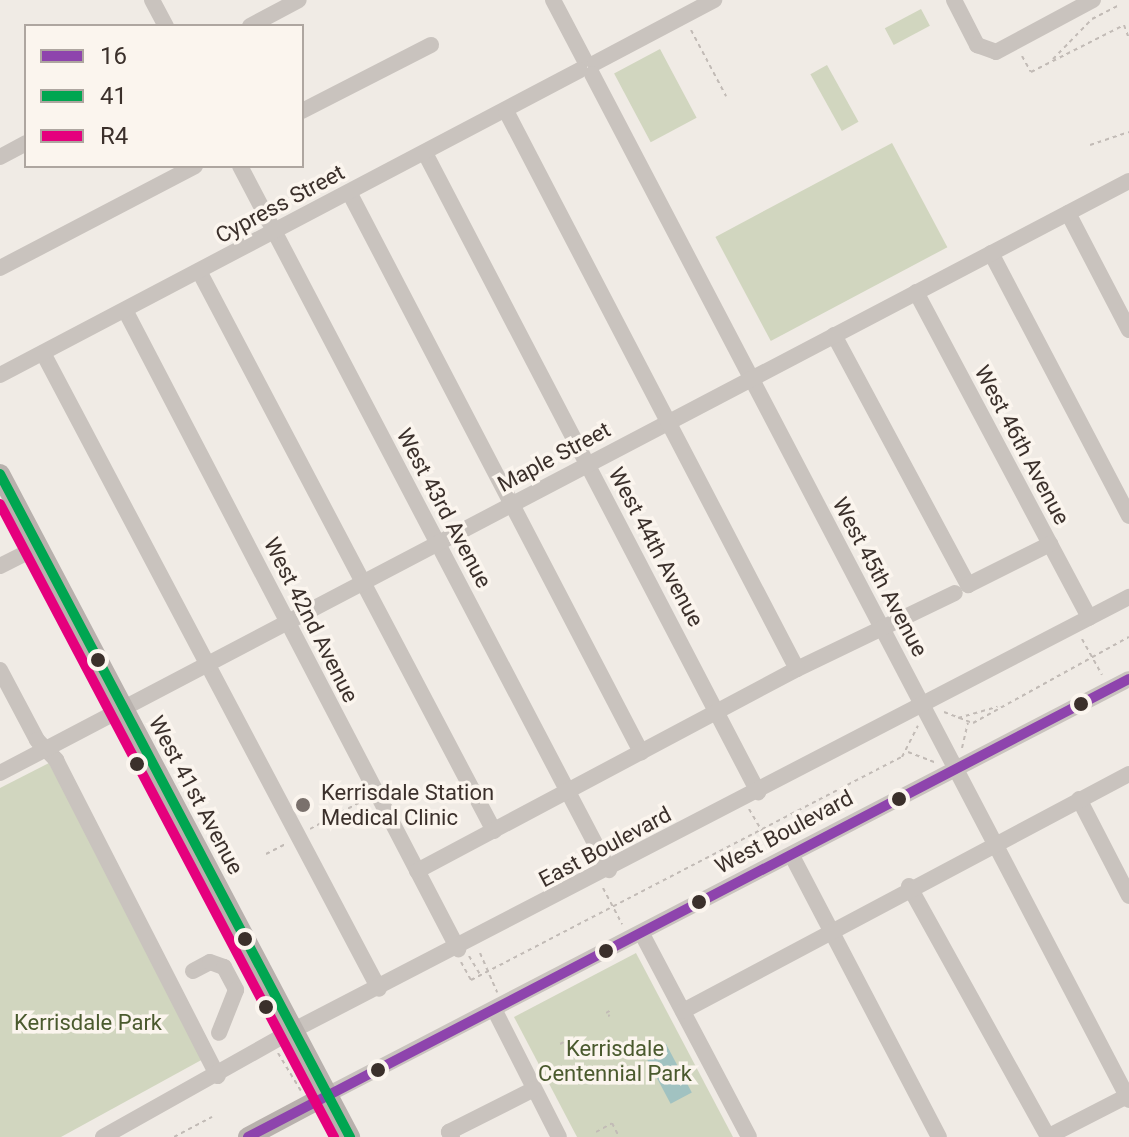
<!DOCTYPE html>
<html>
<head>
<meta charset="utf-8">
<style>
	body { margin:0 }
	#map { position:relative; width:1129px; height:1137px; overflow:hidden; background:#f0ebe5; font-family:Roboto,sans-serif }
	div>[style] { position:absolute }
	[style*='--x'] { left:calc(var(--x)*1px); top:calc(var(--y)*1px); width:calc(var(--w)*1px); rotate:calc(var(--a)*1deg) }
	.green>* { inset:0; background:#d1d6bf; transform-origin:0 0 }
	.water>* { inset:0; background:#a1c2c1; transform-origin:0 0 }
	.path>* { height:2px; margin-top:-1px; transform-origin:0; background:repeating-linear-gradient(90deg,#c2bbb6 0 4px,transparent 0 8px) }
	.minor>* { height:16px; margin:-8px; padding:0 8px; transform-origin:8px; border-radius:8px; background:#c9c3be }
	.major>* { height:20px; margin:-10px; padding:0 10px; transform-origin:10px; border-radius:10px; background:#b8b1ad }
	.bus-1>* { height:10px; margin:-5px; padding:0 5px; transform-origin:5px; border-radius:5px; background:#8e44ad }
	.bus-2>* { height:10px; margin:-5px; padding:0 5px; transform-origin:5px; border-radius:5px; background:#00a651 }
	.bus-3>* { height:10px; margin:-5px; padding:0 5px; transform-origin:5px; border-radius:5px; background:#e5007d }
	.dots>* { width:22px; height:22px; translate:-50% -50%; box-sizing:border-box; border:4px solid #fbf5ee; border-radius:50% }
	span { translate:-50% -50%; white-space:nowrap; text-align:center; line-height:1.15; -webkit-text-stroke:7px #fbf5ee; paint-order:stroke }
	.street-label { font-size:22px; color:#3b302b }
	.poi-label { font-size:22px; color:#3b302b }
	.left { translate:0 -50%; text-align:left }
	.park-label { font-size:22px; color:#4a5a2e }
	.legend { position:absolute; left:24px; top:24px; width:280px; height:144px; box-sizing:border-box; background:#fbf5ee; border:2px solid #aea6a0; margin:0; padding:10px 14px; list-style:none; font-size:24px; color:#3b302b }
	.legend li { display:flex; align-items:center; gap:16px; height:40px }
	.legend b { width:40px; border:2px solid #aea6a0 }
</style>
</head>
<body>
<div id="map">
	<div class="green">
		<i style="left:921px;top:9px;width:19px;height:41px;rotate:62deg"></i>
		<i style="left:660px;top:49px;width:78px;height:52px;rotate:62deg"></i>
		<i style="left:827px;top:65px;width:65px;height:19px;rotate:61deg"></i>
		<i style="left:892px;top:143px;width:118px;height:200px;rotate:62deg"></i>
		<i style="clip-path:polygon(49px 763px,205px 1058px,61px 1137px,0 1137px,0 788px)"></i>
		<i style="clip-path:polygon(636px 953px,733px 1137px,577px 1137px,514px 1017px)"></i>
	</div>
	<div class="water">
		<i style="left:666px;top:1044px;width:55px;height:24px;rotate:62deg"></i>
	</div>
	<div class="path">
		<i style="--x:691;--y:30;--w:75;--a:62.1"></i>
		<i style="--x:1022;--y:56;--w:18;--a:61"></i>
		<i style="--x:1031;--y:72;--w:104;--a:-26.8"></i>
		<i style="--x:1124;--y:25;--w:15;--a:70"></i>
		<i style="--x:1053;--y:59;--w:56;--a:-45.7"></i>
		<i style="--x:1092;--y:19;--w:31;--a:-27"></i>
		<i style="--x:1090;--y:145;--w:41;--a:-18.4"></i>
		<i style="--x:1082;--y:639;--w:41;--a:60.9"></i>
		<i style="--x:944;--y:712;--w:31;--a:21"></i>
		<i style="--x:973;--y:723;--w:178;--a:-28.9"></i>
		<i style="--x:958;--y:718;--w:41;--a:-15.8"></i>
		<i style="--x:962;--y:748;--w:26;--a:-77"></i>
		<i style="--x:908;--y:752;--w:30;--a:21"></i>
		<i style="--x:749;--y:809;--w:45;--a:59.5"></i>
		<i style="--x:334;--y:816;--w:34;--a:-28"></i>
		<i style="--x:310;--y:829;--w:23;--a:-29"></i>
		<i style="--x:266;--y:854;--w:22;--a:-27"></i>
		<i style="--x:231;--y:873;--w:8;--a:-30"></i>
		<i style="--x:603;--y:888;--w:41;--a:62.2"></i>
		<i style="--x:480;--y:953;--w:43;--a:66.4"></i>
		<i style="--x:469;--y:956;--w:21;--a:59"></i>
		<i style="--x:461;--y:962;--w:21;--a:61"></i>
		<i style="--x:471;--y:980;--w:485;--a:-27.4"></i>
		<i style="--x:902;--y:757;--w:35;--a:-63"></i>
		<i style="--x:606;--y:1013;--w:6;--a:-31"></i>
		<i style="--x:608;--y:1016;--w:2;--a:-27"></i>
		<i style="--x:615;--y:1043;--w:4;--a:27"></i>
		<i style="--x:619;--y:1045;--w:6;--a:-121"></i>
		<i style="--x:560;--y:1044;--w:4;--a:-27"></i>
		<i style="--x:278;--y:1053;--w:44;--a:58.8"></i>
		<i style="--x:591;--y:1057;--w:6;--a:-31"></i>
		<i style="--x:596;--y:1132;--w:18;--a:-29"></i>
		<i style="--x:612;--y:1123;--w:16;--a:63"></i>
		<i style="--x:174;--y:1137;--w:43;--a:-27.8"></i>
	</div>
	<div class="minor">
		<i style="--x:152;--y:0;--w:30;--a:62"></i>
		<i style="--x:553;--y:0;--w:67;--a:62.3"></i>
		<i style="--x:954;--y:0;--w:51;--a:62.9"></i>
		<i style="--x:977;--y:45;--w:20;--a:20"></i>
		<i style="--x:996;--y:52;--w:110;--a:-28.2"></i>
		<i style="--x:250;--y:26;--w:55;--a:-28"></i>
		<i style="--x:595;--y:63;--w:135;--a:-27.9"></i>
		<i style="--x:592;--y:74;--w:1158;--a:62.37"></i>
		<i style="--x:302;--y:111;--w:145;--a:-27.1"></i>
		<i style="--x:425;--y:153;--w:721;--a:62.47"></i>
		<i style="--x:0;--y:157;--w:30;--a:-28"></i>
		<i style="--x:240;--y:166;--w:795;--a:62.34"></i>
		<i style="--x:349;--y:192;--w:632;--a:62.46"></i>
		<i style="--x:1068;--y:213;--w:132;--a:62.5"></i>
		<i style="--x:991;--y:253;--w:297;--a:62.3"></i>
		<i style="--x:0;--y:268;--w:220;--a:-27.6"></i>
		<i style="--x:199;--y:271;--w:633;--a:62.22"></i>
		<i style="--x:916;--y:292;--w:369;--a:62"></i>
		<i style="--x:125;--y:310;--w:721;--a:62.47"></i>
		<i style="--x:834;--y:335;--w:284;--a:61.8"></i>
		<i style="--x:968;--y:585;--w:92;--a:-26.6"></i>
		<i style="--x:43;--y:353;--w:719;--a:62.15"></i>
		<i style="--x:0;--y:375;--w:655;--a:-27.74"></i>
		<i style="--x:0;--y:566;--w:42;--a:-26.6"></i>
		<i style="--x:797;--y:669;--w:175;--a:-25.7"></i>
		<i style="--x:0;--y:670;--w:79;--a:62.1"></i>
		<i style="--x:37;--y:740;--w:28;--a:46"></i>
		<i style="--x:56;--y:760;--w:355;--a:62.9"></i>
		<i style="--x:0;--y:773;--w:1275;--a:-27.67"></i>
		<i style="--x:1079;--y:799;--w:109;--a:62.7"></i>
		<i style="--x:792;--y:856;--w:317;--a:62.4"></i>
		<i style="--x:417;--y:871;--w:430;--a:-28"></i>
		<i style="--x:797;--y:669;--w:629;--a:-117.54"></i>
		<i style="--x:909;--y:886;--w:287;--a:61"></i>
		<i style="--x:642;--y:934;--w:229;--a:62.2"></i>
		<i style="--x:193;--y:971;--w:19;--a:-28"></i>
		<i style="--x:210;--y:962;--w:15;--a:20"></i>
		<i style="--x:224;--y:967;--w:26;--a:62"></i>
		<i style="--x:236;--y:990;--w:46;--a:111.6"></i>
		<i style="--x:495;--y:1011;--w:141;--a:63.1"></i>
		<i style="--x:683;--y:1011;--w:505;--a:-27.99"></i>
		<i style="--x:327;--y:1095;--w:903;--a:-27.42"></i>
		<i style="--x:103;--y:1137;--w:217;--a:-29.3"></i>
		<i style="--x:292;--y:1031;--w:943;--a:-27.41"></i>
		<i style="--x:452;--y:1137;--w:6;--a:-121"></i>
		<i style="--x:449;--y:1132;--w:95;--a:-26.8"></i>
		<i style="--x:1047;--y:1137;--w:92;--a:-27.1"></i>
	</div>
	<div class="major">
		<i style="--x:0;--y:474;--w:750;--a:62.17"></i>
		<i style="--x:248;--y:1137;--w:89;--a:-28"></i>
	</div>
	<div class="bus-1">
		<i style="--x:248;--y:1137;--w:993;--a:-27.47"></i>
	</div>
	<div class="bus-2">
		<i style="--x:0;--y:474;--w:750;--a:62.17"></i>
	</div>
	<div class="bus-3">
		<i style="--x:0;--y:504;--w:716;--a:62.18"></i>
	</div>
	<div class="dots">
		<i style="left:98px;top:660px;background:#3b302b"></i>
		<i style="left:1081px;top:704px;background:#3b302b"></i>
		<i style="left:137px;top:764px;background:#3b302b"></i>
		<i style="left:899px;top:799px;background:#3b302b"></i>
		<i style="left:303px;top:805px;background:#7a716c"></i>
		<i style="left:699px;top:902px;background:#3b302b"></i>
		<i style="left:245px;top:939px;background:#3b302b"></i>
		<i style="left:606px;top:951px;background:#3b302b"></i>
		<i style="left:266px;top:1007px;background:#3b302b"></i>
		<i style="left:378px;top:1070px;background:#3b302b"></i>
	</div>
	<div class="street-label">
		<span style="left:280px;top:204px;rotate:-28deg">Cypress Street</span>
		<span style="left:1022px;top:445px;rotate:62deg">West 46th Avenue</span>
		<span style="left:554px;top:457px;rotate:-28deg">Maple Street</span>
		<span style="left:444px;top:508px;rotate:62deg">West 43rd Avenue</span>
		<span style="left:656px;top:547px;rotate:62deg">West 44th Avenue</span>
		<span style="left:880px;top:577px;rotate:62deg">West 45th Avenue</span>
		<span style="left:311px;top:620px;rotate:63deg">West 42nd Avenue</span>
		<span style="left:196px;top:795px;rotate:62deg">West 41st Avenue</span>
		<span style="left:784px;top:832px;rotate:-28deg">West Boulevard</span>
		<span style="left:605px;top:847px;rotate:-28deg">East Boulevard</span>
	</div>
	<div class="poi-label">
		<span class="left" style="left:321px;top:805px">Kerrisdale Station<br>Medical Clinic</span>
	</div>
	<div class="park-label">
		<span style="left:88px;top:1023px">Kerrisdale Park</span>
		<span style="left:615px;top:1061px">Kerrisdale<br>Centennial Park</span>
	</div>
	<ul class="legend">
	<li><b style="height:10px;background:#8e44ad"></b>16</li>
	<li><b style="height:10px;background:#00a651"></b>41</li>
	<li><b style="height:10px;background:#e5007d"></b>R4</li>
	</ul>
</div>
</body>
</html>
